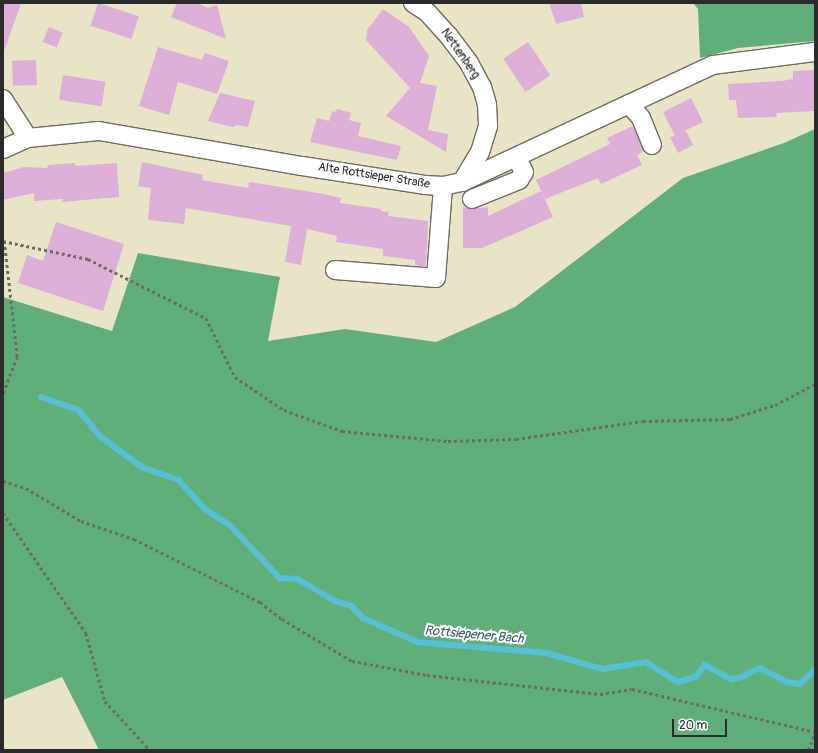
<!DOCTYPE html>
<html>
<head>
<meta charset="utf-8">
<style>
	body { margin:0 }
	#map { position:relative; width:818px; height:753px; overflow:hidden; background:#eae4c6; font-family:Pangolin,sans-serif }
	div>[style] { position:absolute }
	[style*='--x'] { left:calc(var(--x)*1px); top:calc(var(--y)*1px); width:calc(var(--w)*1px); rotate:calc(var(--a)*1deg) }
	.forest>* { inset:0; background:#60af7a }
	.stream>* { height:5.5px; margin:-2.75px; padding:0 2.75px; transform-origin:2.75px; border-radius:2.75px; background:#57bfd4 }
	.building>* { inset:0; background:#ddaed8; transform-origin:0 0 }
	.path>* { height:2.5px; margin-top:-1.25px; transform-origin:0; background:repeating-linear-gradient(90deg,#6e6c61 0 3px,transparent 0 6px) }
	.roads { filter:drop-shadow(1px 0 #6e6c61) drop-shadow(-1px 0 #6e6c61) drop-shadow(0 1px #6e6c61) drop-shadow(0 -1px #6e6c61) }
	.minor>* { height:18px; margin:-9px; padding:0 9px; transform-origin:9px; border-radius:9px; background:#fff }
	span { translate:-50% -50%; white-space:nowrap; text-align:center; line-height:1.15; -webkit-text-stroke:4px #fff; paint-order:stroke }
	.street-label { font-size:12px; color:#2b2b2b }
	.water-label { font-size:13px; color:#3a5f66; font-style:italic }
	.frame { position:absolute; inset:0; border:4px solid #2b2b2b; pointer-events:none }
	.scale { position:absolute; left:672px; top:719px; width:55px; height:18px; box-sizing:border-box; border:2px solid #2b2b2b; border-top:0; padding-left:5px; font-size:12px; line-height:14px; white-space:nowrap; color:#2b2b2b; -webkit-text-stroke:3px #fff; paint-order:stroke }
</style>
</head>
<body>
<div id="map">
	<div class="forest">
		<i style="clip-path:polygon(693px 3px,815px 3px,815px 41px,738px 48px,700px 58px,698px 9px)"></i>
		<i style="clip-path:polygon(815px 129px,815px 750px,99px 750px,62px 677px,3px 700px,3px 297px,112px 331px,138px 253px,280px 277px,268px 341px,345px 329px,436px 342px,515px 307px,683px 178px,784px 143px)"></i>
	</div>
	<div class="stream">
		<i style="--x:41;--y:397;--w:40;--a:18.9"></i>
		<i style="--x:79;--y:410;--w:35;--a:51"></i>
		<i style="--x:101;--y:437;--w:53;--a:35.8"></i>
		<i style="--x:144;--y:468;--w:37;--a:19"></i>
		<i style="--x:179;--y:480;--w:39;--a:48"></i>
		<i style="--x:205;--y:509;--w:30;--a:33"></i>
		<i style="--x:230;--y:525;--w:73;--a:46.7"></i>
		<i style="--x:280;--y:578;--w:18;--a:3"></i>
		<i style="--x:298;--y:579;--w:43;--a:30.7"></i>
		<i style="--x:335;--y:601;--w:18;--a:16"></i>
		<i style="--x:352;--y:606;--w:16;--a:47"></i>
		<i style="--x:363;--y:618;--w:60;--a:23.6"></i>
		<i style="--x:418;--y:642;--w:129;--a:4.9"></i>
		<i style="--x:547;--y:653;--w:58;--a:15.9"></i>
		<i style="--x:603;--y:669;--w:44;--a:-9.2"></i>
		<i style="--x:646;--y:662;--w:38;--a:32"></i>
		<i style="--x:678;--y:682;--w:19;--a:-16"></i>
		<i style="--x:696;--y:677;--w:15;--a:-53"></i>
		<i style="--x:705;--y:665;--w:30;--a:28"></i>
		<i style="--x:731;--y:679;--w:11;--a:-10"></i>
		<i style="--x:742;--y:677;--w:20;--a:-27"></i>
		<i style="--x:760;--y:668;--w:30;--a:27"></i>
		<i style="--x:787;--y:682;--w:13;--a:9"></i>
		<i style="--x:800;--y:684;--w:21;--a:-43"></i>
	</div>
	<div class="building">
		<i style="clip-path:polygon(3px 3px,21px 3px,5px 49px,3px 49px)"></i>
		<i style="left:98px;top:3px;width:43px;height:24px;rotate:18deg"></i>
		<i style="clip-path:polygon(177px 3px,197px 3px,208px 8px,217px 5px,226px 39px,171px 17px)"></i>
		<i style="clip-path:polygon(549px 3px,581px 3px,584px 17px,556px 24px)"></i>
		<i style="clip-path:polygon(383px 9px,409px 27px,429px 56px,420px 83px,437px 86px,428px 130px,448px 134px,446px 152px,386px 116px,410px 88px,366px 40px,367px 30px)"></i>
		<i style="left:49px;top:27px;width:15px;height:16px;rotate:23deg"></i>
		<i style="left:528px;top:42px;width:40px;height:30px;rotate:56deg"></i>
		<i style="clip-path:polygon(158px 47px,202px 60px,205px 53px,229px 61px,217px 94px,178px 82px,169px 115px,139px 106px)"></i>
		<i style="left:36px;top:60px;width:25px;height:24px;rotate:88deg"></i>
		<i style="clip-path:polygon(815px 70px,815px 111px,776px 113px,777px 117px,738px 118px,736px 100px,729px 100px,728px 84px,782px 81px,793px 79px,793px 71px)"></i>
		<i style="left:63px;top:75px;width:43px;height:25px;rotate:9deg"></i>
		<i style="clip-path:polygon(220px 93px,255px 101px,248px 127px,237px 125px,233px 127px,208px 121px)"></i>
		<i style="clip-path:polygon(691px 98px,703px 122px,680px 133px,686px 131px,693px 145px,678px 153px,670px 137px,675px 136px,663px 112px)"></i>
		<i style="clip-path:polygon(337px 109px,351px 113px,349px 120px,361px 123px,358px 136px,401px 146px,397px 160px,310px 142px,317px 118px,329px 121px,332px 111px,336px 112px)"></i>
		<i style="clip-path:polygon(633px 126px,644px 151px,637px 155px,642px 165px,601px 184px,598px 178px,545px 199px,536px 180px,610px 144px,607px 138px)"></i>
		<i style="clip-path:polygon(142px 162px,203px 175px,202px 180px,248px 188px,249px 182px,324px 194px,341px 198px,340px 203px,381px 209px,381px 211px,389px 212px,388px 216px,428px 221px,426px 267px,415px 265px,415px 260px,383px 256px,383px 249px,336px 242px,337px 236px,307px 229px,301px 265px,285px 262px,291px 226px,186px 208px,184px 224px,148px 220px,151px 188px,138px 186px)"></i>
		<i style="clip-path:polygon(75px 163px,75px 166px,117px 163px,119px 197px,62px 202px,63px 199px,34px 201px,34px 193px,3px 200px,3px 173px,24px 167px,47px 168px,48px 165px)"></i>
		<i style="clip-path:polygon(541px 191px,553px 217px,482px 248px,463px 248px,463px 207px,471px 209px,488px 207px,488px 216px)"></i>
		<i style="clip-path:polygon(56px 222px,124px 244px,103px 311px,18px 283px,27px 255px,43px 261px)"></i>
	</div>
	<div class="path">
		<i style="--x:3;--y:241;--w:87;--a:12"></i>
		<i style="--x:88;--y:259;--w:132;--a:26.6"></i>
		<i style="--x:206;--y:318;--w:66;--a:63.8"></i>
		<i style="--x:235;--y:377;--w:59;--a:34"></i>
		<i style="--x:284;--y:410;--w:62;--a:19.9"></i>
		<i style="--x:342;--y:431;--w:106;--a:5.4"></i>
		<i style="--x:448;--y:441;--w:68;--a:-1.7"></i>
		<i style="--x:516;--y:439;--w:128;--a:-8.1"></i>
		<i style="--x:643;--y:421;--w:87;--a:-1.3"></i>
		<i style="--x:730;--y:419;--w:47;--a:-17.3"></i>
		<i style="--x:775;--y:405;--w:45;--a:-27.7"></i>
		<i style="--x:3;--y:393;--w:39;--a:-69"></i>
		<i style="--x:17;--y:357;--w:117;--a:-96.4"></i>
		<i style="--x:3;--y:481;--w:24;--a:17"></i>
		<i style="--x:26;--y:488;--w:64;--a:31"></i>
		<i style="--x:81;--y:521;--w:56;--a:18.8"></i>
		<i style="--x:134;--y:539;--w:141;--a:26.6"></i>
		<i style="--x:260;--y:602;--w:28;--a:38"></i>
		<i style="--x:282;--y:619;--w:82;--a:31"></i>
		<i style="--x:352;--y:661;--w:76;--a:10.6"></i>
		<i style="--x:427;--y:675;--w:174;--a:6.3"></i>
		<i style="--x:600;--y:694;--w:32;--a:-9"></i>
		<i style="--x:632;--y:689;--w:188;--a:13.2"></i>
		<i style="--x:3;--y:513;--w:146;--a:55.3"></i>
		<i style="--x:86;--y:633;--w:71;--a:74.4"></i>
		<i style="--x:105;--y:701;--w:67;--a:47.4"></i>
		<i style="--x:808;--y:750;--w:18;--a:-68"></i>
	</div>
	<div class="roads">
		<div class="minor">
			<i style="--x:413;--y:3;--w:17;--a:33"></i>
			<i style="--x:427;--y:12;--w:31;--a:48"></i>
			<i style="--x:448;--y:35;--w:35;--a:53"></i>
			<i style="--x:469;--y:63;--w:27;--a:62"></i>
			<i style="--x:482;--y:87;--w:19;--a:74"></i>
			<i style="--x:487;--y:105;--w:21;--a:87"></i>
			<i style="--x:488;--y:126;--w:27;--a:107"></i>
			<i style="--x:480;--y:152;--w:35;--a:121"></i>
			<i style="--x:3;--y:99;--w:46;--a:57.3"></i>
			<i style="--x:629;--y:104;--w:18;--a:49"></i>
			<i style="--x:641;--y:118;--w:29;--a:68"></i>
			<i style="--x:3;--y:149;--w:27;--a:-24"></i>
			<i style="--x:28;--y:138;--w:71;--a:-5.6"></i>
			<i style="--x:99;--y:131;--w:206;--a:9.8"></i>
			<i style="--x:302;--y:166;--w:124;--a:8.8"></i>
			<i style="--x:425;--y:185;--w:18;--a:3"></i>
			<i style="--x:443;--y:186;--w:19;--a:-12"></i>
			<i style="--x:462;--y:182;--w:277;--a:-25"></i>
			<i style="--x:713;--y:65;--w:103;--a:-7.3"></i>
			<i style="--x:472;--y:199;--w:51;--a:-22"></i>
			<i style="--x:519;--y:180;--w:9;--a:-58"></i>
			<i style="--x:524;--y:172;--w:17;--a:-118"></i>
			<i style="--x:335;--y:270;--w:101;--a:4.5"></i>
			<i style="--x:436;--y:278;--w:92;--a:-85.6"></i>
		</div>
	</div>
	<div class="street-label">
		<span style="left:460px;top:54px;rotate:55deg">Nettenberg</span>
		<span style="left:374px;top:176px;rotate:9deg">Alte Rottsieper Straße</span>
	</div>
	<div class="water-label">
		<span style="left:474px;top:635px;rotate:5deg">Rottsiepener Bach</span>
	</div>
	<div class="frame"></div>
	<div class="scale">20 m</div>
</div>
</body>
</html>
